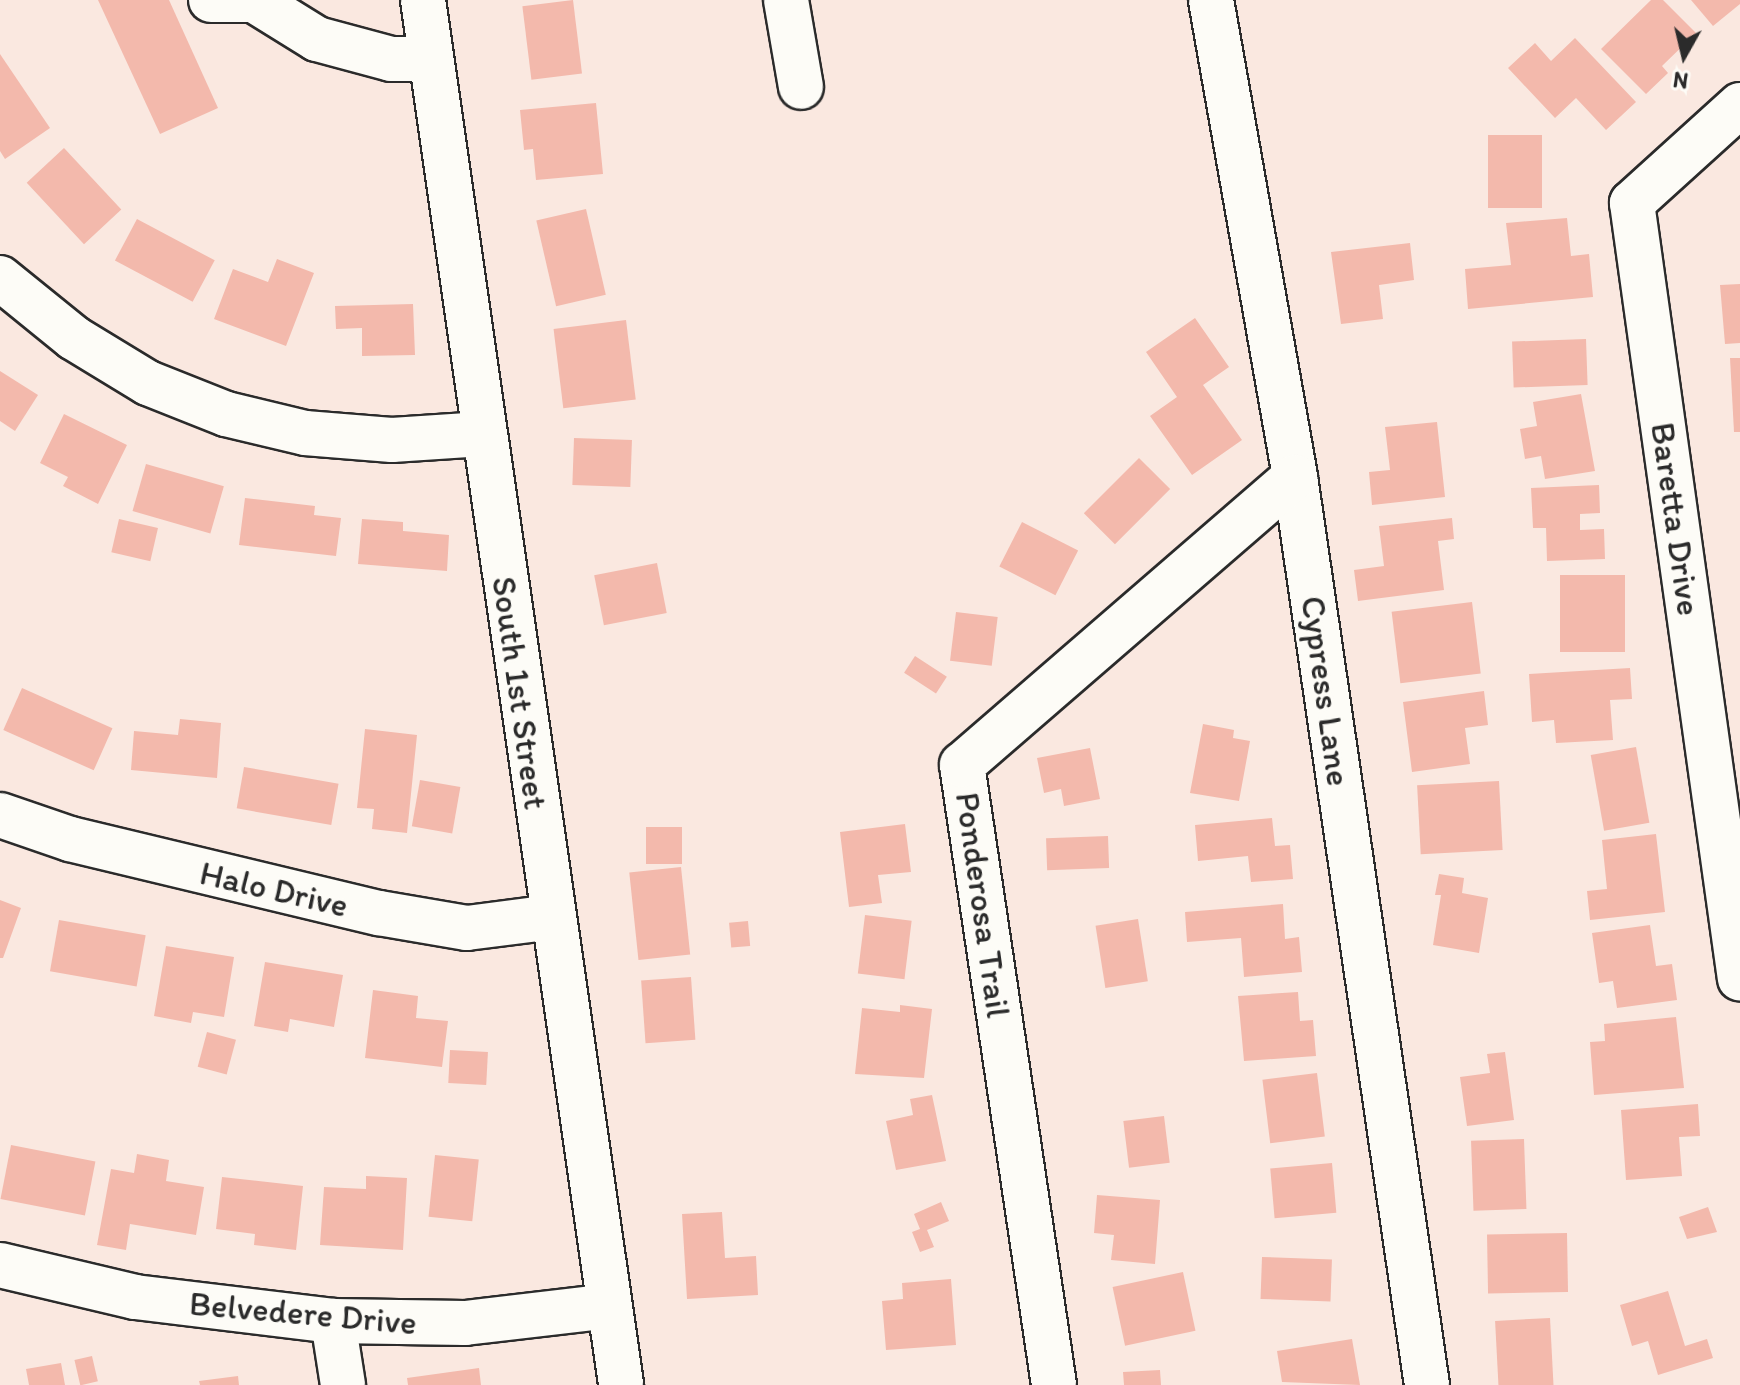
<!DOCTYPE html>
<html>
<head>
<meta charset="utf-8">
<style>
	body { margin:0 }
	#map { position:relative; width:1740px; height:1385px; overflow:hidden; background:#fae8e0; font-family:Itim,sans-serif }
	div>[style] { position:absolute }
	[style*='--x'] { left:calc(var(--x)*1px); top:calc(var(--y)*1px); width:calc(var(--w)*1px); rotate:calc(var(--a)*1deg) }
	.building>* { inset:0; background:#f3b9ac; transform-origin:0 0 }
	.roads { filter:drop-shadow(2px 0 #2b2b2b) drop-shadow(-2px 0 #2b2b2b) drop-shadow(0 2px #2b2b2b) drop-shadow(0 -2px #2b2b2b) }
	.minor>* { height:44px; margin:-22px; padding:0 22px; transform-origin:22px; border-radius:22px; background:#fdfcf7 }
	span { translate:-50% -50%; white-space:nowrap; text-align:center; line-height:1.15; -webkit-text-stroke:6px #fdfcf7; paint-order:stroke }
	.street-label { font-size:34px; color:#2b2b2b }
	.north { position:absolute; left:1644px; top:16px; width:80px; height:80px; -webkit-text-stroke:6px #fdfcf7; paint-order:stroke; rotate:188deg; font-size:22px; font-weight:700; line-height:32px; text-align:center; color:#2b2b2b }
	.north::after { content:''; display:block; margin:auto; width:28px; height:36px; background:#2b2b2b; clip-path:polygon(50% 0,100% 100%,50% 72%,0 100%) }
</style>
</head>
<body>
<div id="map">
	<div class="building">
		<i style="clip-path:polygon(98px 0,169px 0,218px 108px,160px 134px)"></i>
		<i style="left:573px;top:0;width:74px;height:51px;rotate:83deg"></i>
		<i style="clip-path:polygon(1651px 0,1663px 0,1696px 33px,1662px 66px,1668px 73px,1646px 94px,1601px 49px)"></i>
		<i style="clip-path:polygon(1691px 0,1740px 0,1740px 4px,1713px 26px)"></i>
		<i style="clip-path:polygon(1575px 38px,1636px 102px,1606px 130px,1576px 98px,1555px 118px,1508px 68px,1535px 43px,1551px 61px)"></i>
		<i style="clip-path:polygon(0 54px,50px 128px,5px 159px,0 151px)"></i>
		<i style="clip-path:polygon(596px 103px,603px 174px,536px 180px,533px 149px,524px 150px,520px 110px)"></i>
		<i style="left:1488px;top:135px;width:54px;height:73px"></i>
		<i style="left:64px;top:148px;width:84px;height:51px;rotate:47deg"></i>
		<i style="left:586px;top:209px;width:88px;height:51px;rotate:77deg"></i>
		<i style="clip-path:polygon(1567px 218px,1571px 256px,1589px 254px,1593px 297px,1468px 309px,1465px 269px,1511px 265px,1506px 223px)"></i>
		<i style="left:137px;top:219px;width:88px;height:47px;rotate:28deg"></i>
		<i style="clip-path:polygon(1410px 243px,1414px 280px,1379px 285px,1383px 319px,1341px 324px,1331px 252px)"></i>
		<i style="clip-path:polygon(277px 259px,314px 273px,286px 346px,214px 319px,233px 269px,268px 282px)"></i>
		<i style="clip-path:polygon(1740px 284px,1740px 343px,1725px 344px,1720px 285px)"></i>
		<i style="clip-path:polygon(413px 304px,415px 355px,362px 356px,362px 328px,336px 329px,335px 306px)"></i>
		<i style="clip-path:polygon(1195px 318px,1229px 367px,1203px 385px,1242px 440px,1192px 475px,1150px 416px,1177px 397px,1146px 352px)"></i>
		<i style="left:626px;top:320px;width:80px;height:73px;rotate:83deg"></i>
		<i style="left:1586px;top:339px;width:46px;height:74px;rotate:88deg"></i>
		<i style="clip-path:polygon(1730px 358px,1740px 358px,1740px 432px,1734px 432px)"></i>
		<i style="clip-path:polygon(0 371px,38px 395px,15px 431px,0 421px)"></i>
		<i style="clip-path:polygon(1581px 394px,1595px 471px,1545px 479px,1541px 456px,1525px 459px,1520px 429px,1537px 426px,1533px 402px)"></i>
		<i style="clip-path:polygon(64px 414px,127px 445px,98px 504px,63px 486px,68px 477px,40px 463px)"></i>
		<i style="clip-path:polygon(1437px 422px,1445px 497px,1372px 505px,1369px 472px,1390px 470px,1385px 427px)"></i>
		<i style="left:574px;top:438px;width:58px;height:47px;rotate:2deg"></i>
		<i style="left:1139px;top:458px;width:44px;height:78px;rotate:45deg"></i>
		<i style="left:146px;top:464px;width:81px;height:49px;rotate:16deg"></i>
		<i style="clip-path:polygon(1599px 485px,1600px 513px,1580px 514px,1580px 530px,1604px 529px,1605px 559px,1547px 561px,1546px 528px,1533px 528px,1531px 488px)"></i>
		<i style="clip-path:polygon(245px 498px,315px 506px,314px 515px,341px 518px,336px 556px,239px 545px)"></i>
		<i style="clip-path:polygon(1452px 518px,1454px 539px,1438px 541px,1444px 590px,1358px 601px,1354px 570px,1384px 566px,1379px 526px)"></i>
		<i style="left:119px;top:519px;width:40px;height:34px;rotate:13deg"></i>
		<i style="clip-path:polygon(362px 519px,403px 522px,403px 531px,449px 535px,447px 571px,358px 564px)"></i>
		<i style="left:1022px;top:522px;width:63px;height:50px;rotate:27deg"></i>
		<i style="left:657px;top:563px;width:51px;height:64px;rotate:79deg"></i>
		<i style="left:1560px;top:575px;width:65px;height:77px"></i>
		<i style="left:1472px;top:602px;width:72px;height:81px;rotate:83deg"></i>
		<i style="left:956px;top:612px;width:42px;height:49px;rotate:7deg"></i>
		<i style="left:915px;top:656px;width:38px;height:20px;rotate:33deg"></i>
		<i style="clip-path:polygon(1630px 668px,1632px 699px,1610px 700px,1613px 740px,1556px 743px,1554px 720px,1532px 722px,1529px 674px)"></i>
		<i style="left:22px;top:688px;width:99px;height:46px;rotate:24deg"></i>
		<i style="clip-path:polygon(1484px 691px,1488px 725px,1465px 728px,1470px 764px,1412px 772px,1403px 702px)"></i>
		<i style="clip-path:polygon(180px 719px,221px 723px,217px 778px,131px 770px,134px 731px,178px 735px)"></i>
		<i style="clip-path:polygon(1203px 724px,1234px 730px,1233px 738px,1250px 741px,1239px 801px,1190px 793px)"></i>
		<i style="clip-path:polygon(365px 729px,417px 735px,407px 833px,372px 829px,374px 809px,357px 808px)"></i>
		<i style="left:1636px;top:747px;width:77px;height:46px;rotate:80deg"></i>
		<i style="clip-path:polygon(1090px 748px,1100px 799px,1064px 806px,1061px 789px,1044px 793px,1037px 758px)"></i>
		<i style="left:244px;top:767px;width:96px;height:42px;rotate:10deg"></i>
		<i style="left:420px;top:780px;width:41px;height:47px;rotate:10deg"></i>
		<i style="left:1499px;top:781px;width:69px;height:82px;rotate:87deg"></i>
		<i style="clip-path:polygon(1272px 818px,1275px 846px,1290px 845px,1293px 879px,1251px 882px,1248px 856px,1198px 861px,1195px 825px)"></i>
		<i style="clip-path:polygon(905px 824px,911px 872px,878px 875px,882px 903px,849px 907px,840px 832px)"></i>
		<i style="left:646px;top:827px;width:36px;height:37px"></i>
		<i style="clip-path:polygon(1656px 834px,1665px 912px,1590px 920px,1587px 891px,1607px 889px,1602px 840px)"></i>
		<i style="left:1108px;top:836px;width:32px;height:62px;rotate:88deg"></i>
		<i style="left:681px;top:867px;width:88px;height:52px;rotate:84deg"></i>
		<i style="clip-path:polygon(1439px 874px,1464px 878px,1462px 893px,1488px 898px,1479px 953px,1433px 945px,1441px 895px,1435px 895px)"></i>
		<i style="clip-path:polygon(0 900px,21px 908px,3px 958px,0 958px)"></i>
		<i style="clip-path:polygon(1283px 904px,1285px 939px,1299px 937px,1302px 972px,1244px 977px,1241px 938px,1187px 942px,1185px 912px)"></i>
		<i style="left:865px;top:915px;width:47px;height:59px;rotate:7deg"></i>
		<i style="left:1138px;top:919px;width:63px;height:43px;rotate:81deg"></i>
		<i style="left:59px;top:920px;width:88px;height:52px;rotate:10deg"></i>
		<i style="left:748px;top:921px;width:25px;height:19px;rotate:85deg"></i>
		<i style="clip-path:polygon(1650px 925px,1656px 966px,1672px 964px,1677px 1000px,1617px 1008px,1613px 981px,1599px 983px,1592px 933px)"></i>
		<i style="clip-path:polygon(166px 946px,234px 957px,224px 1017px,193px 1012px,191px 1023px,154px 1016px)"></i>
		<i style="clip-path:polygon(265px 962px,343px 975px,334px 1027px,290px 1019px,288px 1032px,254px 1026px)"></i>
		<i style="left:691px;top:977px;width:63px;height:50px;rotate:86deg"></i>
		<i style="clip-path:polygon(373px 990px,418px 996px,416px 1018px,448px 1021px,442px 1067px,365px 1058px)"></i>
		<i style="clip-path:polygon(1298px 992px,1300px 1021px,1313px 1020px,1316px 1056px,1244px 1061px,1238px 996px)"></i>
		<i style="clip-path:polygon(900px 1005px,932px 1009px,924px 1078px,855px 1074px,862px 1008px,900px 1012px)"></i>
		<i style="clip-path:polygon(1676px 1017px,1684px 1088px,1594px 1095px,1590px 1042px,1605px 1041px,1604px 1024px)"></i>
		<i style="left:207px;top:1032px;width:30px;height:36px;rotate:15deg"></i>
		<i style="left:450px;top:1050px;width:38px;height:33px;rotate:3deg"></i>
		<i style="clip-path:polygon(1505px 1052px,1514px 1120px,1467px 1126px,1460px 1077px,1490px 1073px,1487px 1054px)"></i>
		<i style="left:1317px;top:1073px;width:64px;height:55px;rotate:83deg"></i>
		<i style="clip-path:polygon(932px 1095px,946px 1161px,896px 1170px,886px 1121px,913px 1115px,910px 1099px)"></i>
		<i style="clip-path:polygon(1698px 1104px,1700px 1136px,1679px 1137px,1682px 1176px,1626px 1180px,1621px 1110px)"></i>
		<i style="left:1164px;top:1116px;width:47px;height:41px;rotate:83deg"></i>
		<i style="left:1524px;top:1139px;width:70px;height:53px;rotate:88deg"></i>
		<i style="left:11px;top:1145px;width:86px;height:55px;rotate:11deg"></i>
		<i style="clip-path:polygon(137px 1154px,169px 1160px,166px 1181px,204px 1187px,196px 1235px,130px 1224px,126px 1250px,97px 1245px,111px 1169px,134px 1173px)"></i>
		<i style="left:435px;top:1155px;width:44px;height:62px;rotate:6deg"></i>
		<i style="left:1332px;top:1163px;width:50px;height:62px;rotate:85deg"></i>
		<i style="clip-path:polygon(366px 1176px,407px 1178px,403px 1250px,320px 1245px,324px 1187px,366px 1189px)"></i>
		<i style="clip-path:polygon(222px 1177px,303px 1186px,296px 1250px,254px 1245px,255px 1234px,216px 1229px)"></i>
		<i style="clip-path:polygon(1097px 1195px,1160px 1200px,1155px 1264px,1111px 1260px,1114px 1235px,1094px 1233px)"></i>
		<i style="clip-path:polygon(941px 1202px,949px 1221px,927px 1230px,934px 1247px,920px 1252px,912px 1232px,920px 1229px,914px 1214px)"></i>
		<i style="clip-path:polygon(1708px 1207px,1717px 1232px,1687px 1239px,1679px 1217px)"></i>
		<i style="clip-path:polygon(722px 1212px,725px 1258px,756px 1256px,758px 1295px,687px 1299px,682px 1214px)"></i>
		<i style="left:1567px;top:1233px;width:59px;height:80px;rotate:89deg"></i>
		<i style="left:1262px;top:1257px;width:70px;height:42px;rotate:2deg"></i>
		<i style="left:1183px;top:1272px;width:60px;height:72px;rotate:78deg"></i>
		<i style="clip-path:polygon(951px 1279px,956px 1345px,886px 1350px,882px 1301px,903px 1299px,902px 1283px)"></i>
		<i style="clip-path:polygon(1668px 1291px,1685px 1346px,1707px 1339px,1713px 1358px,1658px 1375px,1648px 1341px,1632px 1346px,1620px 1305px)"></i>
		<i style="left:1550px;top:1318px;width:67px;height:55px;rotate:87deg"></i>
		<i style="clip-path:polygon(1352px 1339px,1360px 1385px,1282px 1382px,1277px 1351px)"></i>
		<i style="left:92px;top:1356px;width:26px;height:18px;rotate:77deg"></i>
		<i style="clip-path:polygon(61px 1363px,65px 1385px,29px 1385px,26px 1369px)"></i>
		<i style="clip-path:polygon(479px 1368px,481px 1385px,408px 1385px,407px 1378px)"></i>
		<i style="clip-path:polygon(1160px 1370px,1161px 1385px,1124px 1385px,1123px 1372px)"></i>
		<i style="clip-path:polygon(238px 1376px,239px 1385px,200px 1385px,199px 1381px)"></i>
	</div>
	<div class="roads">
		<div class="minor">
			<i style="--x:211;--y:0;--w:36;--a:0"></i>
			<i style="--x:254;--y:0;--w:74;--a:31.8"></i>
			<i style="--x:317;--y:39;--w:77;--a:15.1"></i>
			<i style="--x:391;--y:59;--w:40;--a:0"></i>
			<i style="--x:423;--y:0;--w:1399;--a:81.86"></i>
			<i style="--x:786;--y:0;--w:88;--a:80.2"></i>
			<i style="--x:1211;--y:0;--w:484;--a:80"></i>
			<i style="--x:1295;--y:477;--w:918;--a:81.73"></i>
			<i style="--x:1740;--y:105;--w:146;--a:137.8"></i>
			<i style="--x:1632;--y:203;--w:783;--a:82.08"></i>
			<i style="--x:0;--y:278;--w:95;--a:39"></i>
			<i style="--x:74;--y:338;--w:87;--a:31.3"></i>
			<i style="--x:148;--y:383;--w:84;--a:21.7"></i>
			<i style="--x:226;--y:414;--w:81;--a:13.5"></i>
			<i style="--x:305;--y:433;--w:87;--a:4.6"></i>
			<i style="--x:392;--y:440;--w:91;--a:-3.8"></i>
			<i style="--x:0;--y:815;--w:74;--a:18.9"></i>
			<i style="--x:70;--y:839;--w:318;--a:13.5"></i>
			<i style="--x:379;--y:913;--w:89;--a:9.7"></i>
			<i style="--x:467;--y:928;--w:87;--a:-7.3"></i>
			<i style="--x:0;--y:1265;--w:139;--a:13.3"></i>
			<i style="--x:135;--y:1297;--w:199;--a:6.9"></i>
			<i style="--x:333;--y:1321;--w:132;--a:0.9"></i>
			<i style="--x:465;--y:1323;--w:145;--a:-6.7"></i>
			<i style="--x:333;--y:1321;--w:65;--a:81.1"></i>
			<i style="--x:1054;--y:1385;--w:627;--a:-98.44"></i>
			<i style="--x:962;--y:765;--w:440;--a:-40.9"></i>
		</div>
	</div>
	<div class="street-label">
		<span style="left:1676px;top:519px;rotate:82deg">Baretta Drive</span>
		<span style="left:1326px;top:691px;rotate:82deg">Cypress Lane</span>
		<span style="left:520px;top:693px;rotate:82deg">South 1st Street</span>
		<span style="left:274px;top:889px;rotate:13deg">Halo Drive</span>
		<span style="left:983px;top:905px;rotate:82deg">Ponderosa Trail</span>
		<span style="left:303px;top:1313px;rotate:5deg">Belvedere Drive</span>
	</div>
	<div class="north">N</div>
</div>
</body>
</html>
